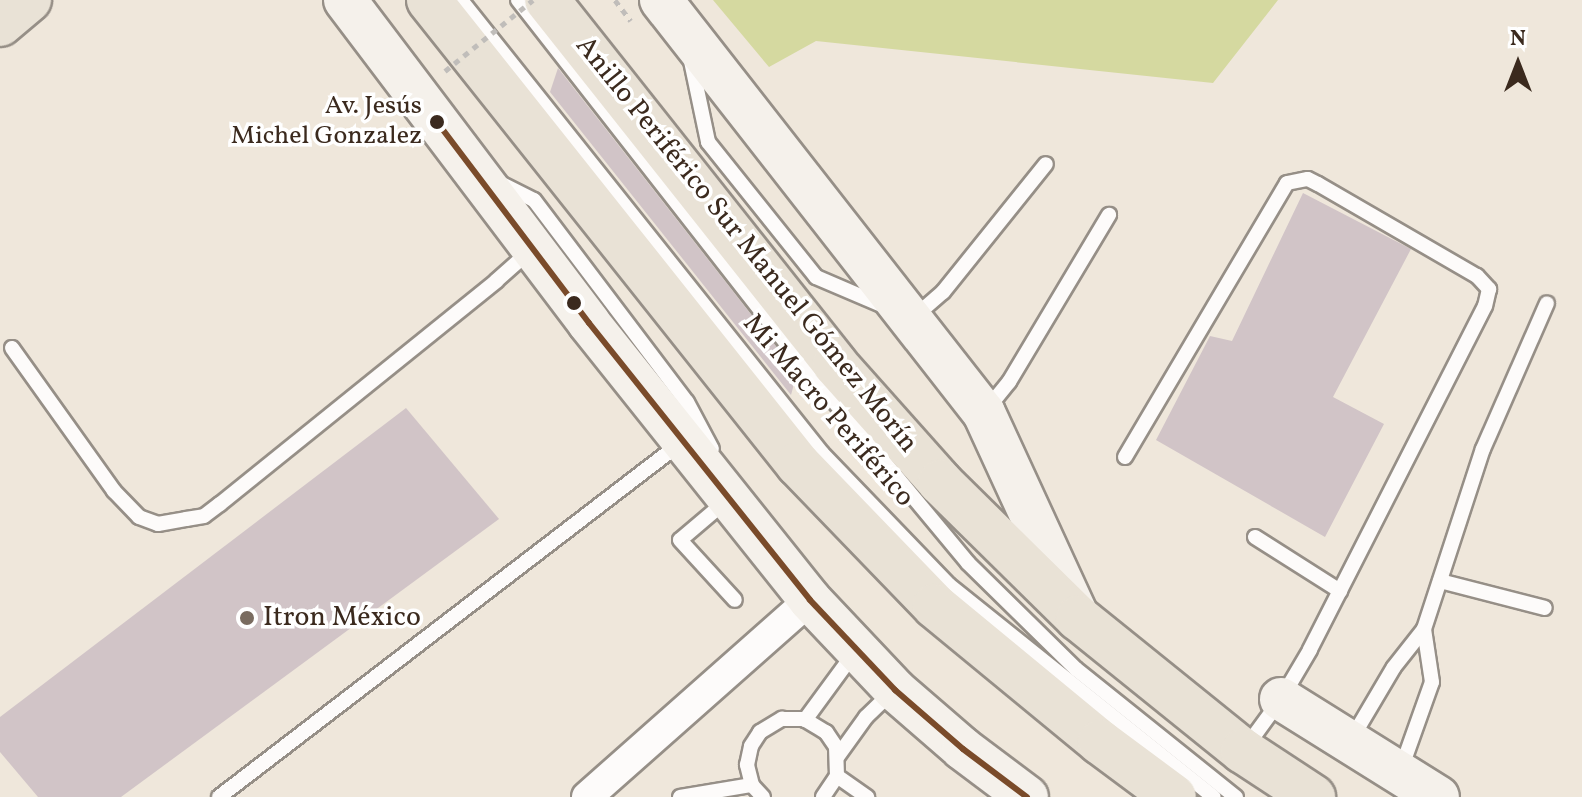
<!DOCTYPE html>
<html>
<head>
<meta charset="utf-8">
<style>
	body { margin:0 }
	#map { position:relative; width:1582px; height:797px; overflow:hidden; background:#efe7db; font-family:Vollkorn,serif }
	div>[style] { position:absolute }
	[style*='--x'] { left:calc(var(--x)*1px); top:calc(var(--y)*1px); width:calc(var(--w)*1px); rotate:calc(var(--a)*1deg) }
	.green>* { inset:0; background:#d5d9a0 }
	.building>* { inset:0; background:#d1c4c7 }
	.path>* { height:5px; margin-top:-2.5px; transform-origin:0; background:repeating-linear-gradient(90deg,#c0bdba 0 6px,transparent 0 12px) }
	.roads { filter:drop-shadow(2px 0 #968f87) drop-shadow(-2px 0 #968f87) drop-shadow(0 2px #968f87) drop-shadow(0 -2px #968f87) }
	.lane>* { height:14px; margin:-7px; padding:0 7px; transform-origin:7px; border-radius:7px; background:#fdfbfa }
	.street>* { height:30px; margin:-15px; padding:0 15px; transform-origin:15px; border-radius:15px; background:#fdfbfa }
	.secondary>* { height:42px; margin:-21px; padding:0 21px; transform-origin:21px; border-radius:21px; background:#f5f1eb }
	.primary>* { height:44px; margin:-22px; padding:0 22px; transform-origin:22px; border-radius:22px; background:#e9e2d6 }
	.highway>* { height:44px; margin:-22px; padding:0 22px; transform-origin:22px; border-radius:22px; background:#e9e2d6 }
	.path-bridge>* { height:5px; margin-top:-2.5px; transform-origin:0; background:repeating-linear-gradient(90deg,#c0bdba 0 6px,transparent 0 12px) }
	.bus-1>* { height:6px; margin:-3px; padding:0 3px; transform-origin:3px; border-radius:3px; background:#7a4b2a }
	.dots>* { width:22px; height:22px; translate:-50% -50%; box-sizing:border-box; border:4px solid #fff; border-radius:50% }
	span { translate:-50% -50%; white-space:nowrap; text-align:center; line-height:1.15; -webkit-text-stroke:7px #fff; paint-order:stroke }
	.bus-label { font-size:26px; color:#3b2a1e }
	.right { translate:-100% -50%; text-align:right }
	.street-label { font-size:28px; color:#3b2a1e }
	.poi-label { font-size:28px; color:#3b2a1e }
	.left { translate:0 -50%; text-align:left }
	.north { position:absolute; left:1478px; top:24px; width:80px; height:80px; -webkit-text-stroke:6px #fff; paint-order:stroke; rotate:0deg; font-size:22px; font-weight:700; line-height:32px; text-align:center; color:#3b2a1e }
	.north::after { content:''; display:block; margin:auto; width:28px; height:36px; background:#3b2a1e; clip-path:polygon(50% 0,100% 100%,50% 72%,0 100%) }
</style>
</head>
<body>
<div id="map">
	<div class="green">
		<i style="clip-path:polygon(713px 0,1278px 0,1213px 83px,816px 41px,769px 67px)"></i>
	</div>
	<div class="building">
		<i style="clip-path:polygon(558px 68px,797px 373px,791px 395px,550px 92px)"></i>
		<i style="clip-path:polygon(1303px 193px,1411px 249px,1333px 397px,1384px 424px,1325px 537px,1156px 440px,1210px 336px,1232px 341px)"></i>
		<i style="clip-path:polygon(406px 408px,499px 519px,121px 797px,38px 797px,0 752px,0 717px)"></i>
	</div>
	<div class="path">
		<i style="--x:615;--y:0;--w:26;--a:53"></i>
	</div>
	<div class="roads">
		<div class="lane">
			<i style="--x:461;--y:0;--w:579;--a:51.45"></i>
			<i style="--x:822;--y:453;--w:183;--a:46.1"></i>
			<i style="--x:949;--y:585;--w:339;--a:38.7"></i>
			<i style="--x:518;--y:0;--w:461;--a:52"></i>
			<i style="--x:802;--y:363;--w:260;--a:50.3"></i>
			<i style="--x:968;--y:563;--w:151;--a:44.5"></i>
			<i style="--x:1076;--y:669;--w:205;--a:38.7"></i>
			<i style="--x:691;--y:61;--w:83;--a:78.1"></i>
			<i style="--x:708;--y:142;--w:173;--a:51.3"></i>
			<i style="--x:816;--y:277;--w:76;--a:23.2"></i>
			<i style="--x:498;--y:182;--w:40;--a:26.6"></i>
			<i style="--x:534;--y:200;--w:253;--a:52.9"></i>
			<i style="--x:687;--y:402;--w:53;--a:62"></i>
			<i style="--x:913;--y:318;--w:40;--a:-41"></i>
			<i style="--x:943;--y:292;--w:164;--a:-51.2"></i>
			<i style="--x:12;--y:348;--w:176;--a:54.5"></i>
			<i style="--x:114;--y:491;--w:36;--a:46"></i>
			<i style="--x:139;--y:517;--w:20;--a:20"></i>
			<i style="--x:158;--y:524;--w:28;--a:-10"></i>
			<i style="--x:186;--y:519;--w:18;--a:-9"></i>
			<i style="--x:204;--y:516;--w:20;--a:-37"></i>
			<i style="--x:220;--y:504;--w:355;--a:-38.9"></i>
			<i style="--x:496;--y:281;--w:47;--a:-41.5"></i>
			<i style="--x:987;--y:409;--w:35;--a:-51"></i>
			<i style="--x:1009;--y:382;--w:195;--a:-59.1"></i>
			<i style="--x:1125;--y:457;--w:318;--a:-59.4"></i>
			<i style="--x:1287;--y:183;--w:21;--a:-11"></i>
			<i style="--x:1308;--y:179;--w:11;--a:27"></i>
			<i style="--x:1318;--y:184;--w:184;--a:30.1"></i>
			<i style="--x:1477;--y:276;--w:18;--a:47"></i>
			<i style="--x:1489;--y:289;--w:17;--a:103"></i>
			<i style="--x:1485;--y:306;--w:386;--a:117"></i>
			<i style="--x:1310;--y:650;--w:57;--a:120.6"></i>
			<i style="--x:1281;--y:699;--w:59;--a:126.1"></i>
			<i style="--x:726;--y:501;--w:60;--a:139.7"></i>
			<i style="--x:680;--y:540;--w:81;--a:47.5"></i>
			<i style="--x:1255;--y:537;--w:101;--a:32.4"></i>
			<i style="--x:1440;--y:581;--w:108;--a:14.4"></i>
			<i style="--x:805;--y:720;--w:83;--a:-53.8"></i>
			<i style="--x:1352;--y:738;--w:82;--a:-59.4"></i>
			<i style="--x:1394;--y:667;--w:48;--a:-51.7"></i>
			<i style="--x:1424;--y:629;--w:189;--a:-71.9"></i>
			<i style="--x:1483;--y:449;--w:159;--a:-66.3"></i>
			<i style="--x:838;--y:756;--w:48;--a:-54.3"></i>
			<i style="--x:866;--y:717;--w:36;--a:-44"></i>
			<i style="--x:1401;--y:769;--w:92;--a:-70.4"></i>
			<i style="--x:1432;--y:682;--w:54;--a:-98.6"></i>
			<i style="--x:837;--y:776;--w:37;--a:35"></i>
			<i style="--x:219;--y:797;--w:583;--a:-37.48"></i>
			<i style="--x:680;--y:797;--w:73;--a:-9.5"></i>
			<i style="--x:763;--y:797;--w:16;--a:-133"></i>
			<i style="--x:752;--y:785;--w:21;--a:-104"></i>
			<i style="--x:747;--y:765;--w:19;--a:-78"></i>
			<i style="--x:751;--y:746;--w:17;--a:-57"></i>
			<i style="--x:760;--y:732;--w:26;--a:-31"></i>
			<i style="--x:782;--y:719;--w:22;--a:0"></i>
			<i style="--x:804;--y:719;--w:26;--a:31"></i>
			<i style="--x:826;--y:732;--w:18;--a:56"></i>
			<i style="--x:836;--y:747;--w:29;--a:88"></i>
			<i style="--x:837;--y:776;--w:25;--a:124"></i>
		</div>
		<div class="street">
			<i style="--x:587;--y:797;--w:298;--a:-41.5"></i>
		</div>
		<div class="secondary">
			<i style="--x:345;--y:0;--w:405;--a:52.9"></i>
			<i style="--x:589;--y:323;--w:354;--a:51.4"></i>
			<i style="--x:810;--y:600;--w:124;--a:46.6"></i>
			<i style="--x:895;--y:690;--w:90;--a:40.9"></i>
			<i style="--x:963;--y:749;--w:80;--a:36.9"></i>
			<i style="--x:661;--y:0;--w:524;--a:51.97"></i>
			<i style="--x:984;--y:413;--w:220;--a:65.3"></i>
			<i style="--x:1281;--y:699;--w:185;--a:32"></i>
		</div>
		<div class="primary">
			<i style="--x:0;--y:24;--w:38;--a:-40"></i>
		</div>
		<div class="highway">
			<i style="--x:429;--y:0;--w:593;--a:51.51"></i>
			<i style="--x:798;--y:464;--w:197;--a:46"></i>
			<i style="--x:935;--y:606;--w:214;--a:39.5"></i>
			<i style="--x:1100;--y:742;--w:92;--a:36.6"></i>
			<i style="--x:547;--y:0;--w:464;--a:51.6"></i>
			<i style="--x:835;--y:364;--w:158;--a:48.3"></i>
			<i style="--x:940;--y:482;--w:194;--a:44.6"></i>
			<i style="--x:1078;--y:618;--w:212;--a:38.9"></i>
			<i style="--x:1243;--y:751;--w:84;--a:33.3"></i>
		</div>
	</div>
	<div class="path-bridge">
		<i style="--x:445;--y:71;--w:113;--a:-38.9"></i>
	</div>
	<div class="bus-1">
		<i style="--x:437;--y:122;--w:252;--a:52.9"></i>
		<i style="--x:589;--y:323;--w:354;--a:51.4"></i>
		<i style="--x:810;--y:600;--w:124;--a:46.6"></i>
		<i style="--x:895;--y:690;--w:90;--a:40.9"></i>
		<i style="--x:963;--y:749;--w:80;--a:36.9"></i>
	</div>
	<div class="dots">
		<i style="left:437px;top:122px;background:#3b2a1e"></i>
		<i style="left:574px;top:303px;background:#3b2a1e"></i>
		<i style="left:247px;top:618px;background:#7a6c60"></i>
	</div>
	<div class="bus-label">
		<span class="right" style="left:422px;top:122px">Av. Jesús<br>Michel Gonzalez</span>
	</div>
	<div class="street-label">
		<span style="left:746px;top:245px;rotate:51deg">Anillo Periférico Sur Manuel Gómez Morín</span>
		<span style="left:828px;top:411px;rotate:49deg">Mi Macro Periférico</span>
	</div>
	<div class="poi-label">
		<span class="left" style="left:263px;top:618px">Itron México</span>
	</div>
	<div class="north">N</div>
</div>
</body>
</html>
